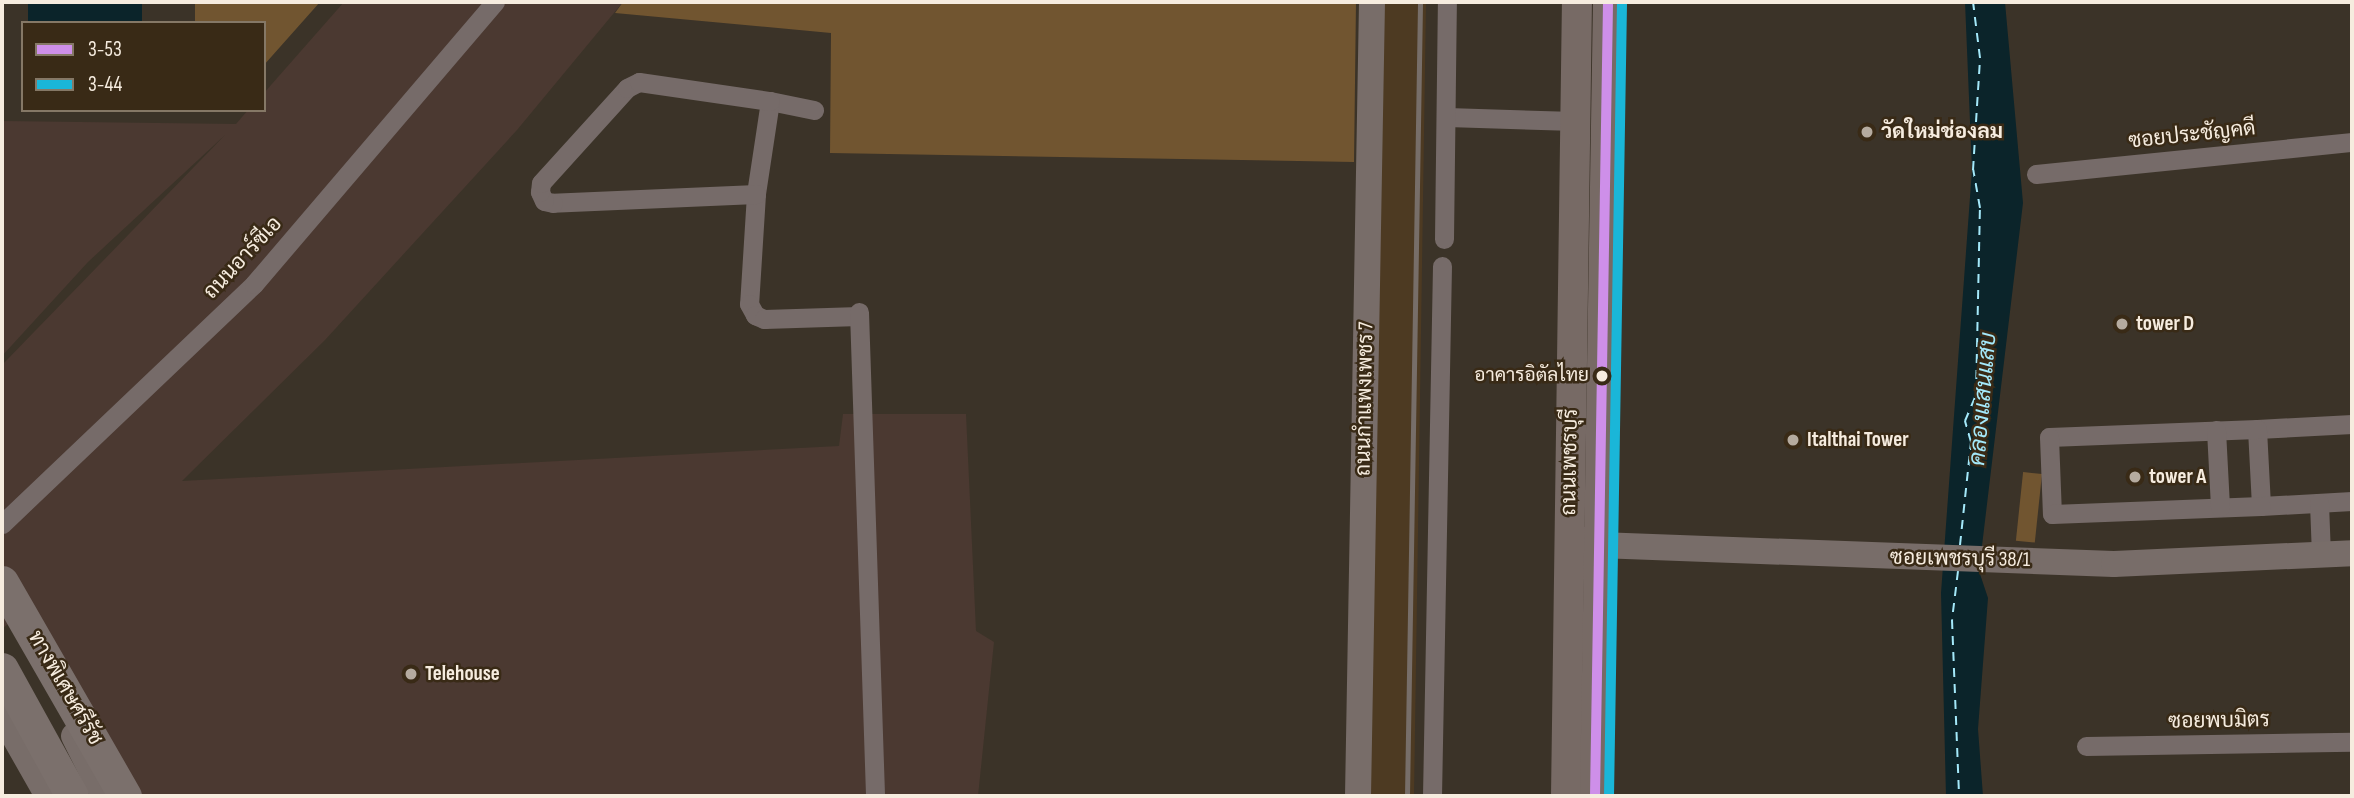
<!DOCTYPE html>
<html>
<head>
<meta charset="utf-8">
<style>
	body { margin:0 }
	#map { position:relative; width:2354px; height:798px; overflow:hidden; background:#3b3328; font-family:"Sofia Sans Condensed",Sarabun,sans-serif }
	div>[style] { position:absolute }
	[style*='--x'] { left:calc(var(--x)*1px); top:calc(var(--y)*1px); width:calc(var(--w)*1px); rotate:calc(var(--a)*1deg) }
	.commercial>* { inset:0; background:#4b3931 }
	.built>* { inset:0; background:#4d3a22 }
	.green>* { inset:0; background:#715530; transform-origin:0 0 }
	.water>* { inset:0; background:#0b242a; transform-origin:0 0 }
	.ferry>* { height:2px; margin-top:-1px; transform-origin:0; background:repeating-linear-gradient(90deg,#a4e9fa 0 9px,transparent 0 16px) }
	.street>* { height:19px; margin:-9.5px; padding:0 9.5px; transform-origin:9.5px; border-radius:9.5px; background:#766b69 }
	.secondary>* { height:26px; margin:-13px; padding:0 13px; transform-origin:13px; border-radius:13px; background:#786d69 }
	.primary>* { height:30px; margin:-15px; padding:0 15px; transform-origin:15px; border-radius:15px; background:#776a65 }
	.highway>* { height:33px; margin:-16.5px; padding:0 16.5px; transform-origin:16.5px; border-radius:16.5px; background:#7b706c }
	.rail>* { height:5px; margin:-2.5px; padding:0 2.5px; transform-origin:2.5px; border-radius:2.5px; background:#776e69 }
	.bus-1>* { height:10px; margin:-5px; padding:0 5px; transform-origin:5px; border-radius:5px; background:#ce8fe9 }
	.bus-2>* { height:10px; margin:-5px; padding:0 5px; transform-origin:5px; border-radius:5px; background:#1ab6d8 }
	.dots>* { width:19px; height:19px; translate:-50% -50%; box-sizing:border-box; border:4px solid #392a16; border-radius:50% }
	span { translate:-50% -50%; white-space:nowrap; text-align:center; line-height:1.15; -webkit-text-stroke:5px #392a16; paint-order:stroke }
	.bus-label { font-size:19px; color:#f6ecdf }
	.right { translate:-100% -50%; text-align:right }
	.poi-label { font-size:21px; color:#f6ecdf; font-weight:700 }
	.left { translate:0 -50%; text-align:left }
	.street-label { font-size:21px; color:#f6ecdf }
	.water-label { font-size:23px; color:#a4e9fa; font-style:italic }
	.frame { position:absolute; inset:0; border:4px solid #f6ecdf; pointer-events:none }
	.legend { position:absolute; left:21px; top:21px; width:245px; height:91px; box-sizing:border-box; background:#392a16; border:2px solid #857866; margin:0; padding:9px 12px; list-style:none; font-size:21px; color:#f6ecdf }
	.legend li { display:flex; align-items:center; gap:14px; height:35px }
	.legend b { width:35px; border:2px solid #857866 }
</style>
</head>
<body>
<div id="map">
	<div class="commercial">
		<i style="clip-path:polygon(344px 2px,623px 2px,517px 130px,325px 340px,182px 481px,839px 446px,843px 414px,966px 414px,976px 631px,994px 642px,978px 796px,129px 796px,31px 605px,2px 629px,2px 365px,225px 135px,88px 262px,2px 356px,2px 121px,236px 124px,248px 110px,264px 110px,264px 93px)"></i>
	</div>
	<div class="built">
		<i style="clip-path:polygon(1373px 2px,1426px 2px,1414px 796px,1349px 796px)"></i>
	</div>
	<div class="green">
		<i style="clip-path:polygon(195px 2px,320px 2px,264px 65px,264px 23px,195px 23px)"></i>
		<i style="clip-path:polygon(623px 2px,1356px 2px,1354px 162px,830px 153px,831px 33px,615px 13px)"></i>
		<i style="left:2042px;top:474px;width:69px;height:19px;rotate:96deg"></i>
	</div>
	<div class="water">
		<i style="left:28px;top:2px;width:114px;height:21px"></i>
		<i style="clip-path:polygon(1965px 2px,2005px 2px,2023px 203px,1979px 571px,1988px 598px,1978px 729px,1983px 796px,1946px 796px,1941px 593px,1972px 170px)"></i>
	</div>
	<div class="ferry">
		<i style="--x:1960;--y:545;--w:104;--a:-83.9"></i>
		<i style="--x:1971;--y:442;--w:22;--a:-106"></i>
		<i style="--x:1965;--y:421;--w:28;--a:-67"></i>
		<i style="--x:1976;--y:395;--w:187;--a:-88.8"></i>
		<i style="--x:1980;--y:208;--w:39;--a:-100"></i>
		<i style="--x:1973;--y:170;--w:112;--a:-86.4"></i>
		<i style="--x:1980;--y:58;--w:56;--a:-97.1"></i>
		<i style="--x:1958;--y:571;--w:49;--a:97"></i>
		<i style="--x:1952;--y:620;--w:176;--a:87.7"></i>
	</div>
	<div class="street">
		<i style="--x:814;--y:110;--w:45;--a:-168.4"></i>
		<i style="--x:770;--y:101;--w:94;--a:98.6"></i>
		<i style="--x:756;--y:194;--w:110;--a:93.6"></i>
		<i style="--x:749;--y:304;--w:13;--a:61"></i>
		<i style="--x:755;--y:315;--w:10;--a:24"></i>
		<i style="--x:764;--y:319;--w:95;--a:-1.8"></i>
		<i style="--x:1447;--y:117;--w:128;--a:1.8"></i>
		<i style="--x:2036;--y:174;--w:318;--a:-5.8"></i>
		<i style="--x:756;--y:194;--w:203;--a:177.5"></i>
		<i style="--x:553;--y:203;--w:9;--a:-167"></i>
		<i style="--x:544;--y:201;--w:10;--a:-114"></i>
		<i style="--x:540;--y:192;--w:9;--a:-84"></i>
		<i style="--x:541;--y:183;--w:128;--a:-47.8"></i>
		<i style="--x:627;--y:88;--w:13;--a:-27"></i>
		<i style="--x:639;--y:82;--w:132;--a:8.3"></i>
		<i style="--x:1444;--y:239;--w:237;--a:-89.3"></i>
		<i style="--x:859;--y:312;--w:484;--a:88.1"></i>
		<i style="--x:2352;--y:424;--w:95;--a:177"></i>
		<i style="--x:2257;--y:429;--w:77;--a:87"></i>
		<i style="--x:2261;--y:506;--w:91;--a:-3.1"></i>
		<i style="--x:2257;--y:429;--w:208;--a:177.8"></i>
		<i style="--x:2049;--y:437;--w:77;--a:87.8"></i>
		<i style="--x:2052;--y:514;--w:209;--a:-2.2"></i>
		<i style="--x:2216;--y:430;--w:77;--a:87"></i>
		<i style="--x:2319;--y:503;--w:52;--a:87.8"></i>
		<i style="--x:2;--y:524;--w:348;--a:-43.6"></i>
		<i style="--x:254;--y:284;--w:371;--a:-49.5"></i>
		<i style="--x:2086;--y:746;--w:266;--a:-0.9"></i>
		<i style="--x:1432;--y:796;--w:530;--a:-88.92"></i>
	</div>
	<div class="secondary">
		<i style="--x:1579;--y:539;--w:21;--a:17"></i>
		<i style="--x:1599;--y:545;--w:515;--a:2.11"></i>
		<i style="--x:2114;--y:564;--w:238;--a:-2.6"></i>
		<i style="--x:2;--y:715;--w:93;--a:60.4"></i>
		<i style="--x:74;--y:736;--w:67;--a:63.4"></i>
		<i style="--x:1358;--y:796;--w:794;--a:-88.99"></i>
	</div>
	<div class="primary">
		<i style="--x:1566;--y:796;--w:794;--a:-89.21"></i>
		<i style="--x:1595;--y:796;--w:794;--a:-89.06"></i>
	</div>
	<div class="highway">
		<i style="--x:2;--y:582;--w:247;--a:60.1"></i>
		<i style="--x:2;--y:669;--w:145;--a:61.1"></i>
	</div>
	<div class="rail">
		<i style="--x:1407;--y:796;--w:794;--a:-89.06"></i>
	</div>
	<div class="bus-1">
		<i style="--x:1595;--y:796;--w:794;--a:-89.06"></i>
	</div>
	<div class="bus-2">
		<i style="--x:1609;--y:796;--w:794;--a:-89.06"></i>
	</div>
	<div class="dots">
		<i style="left:1867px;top:132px;background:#b5ab9f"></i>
		<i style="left:2122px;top:324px;background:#b5ab9f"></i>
		<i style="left:1602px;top:376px;background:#f6ecdf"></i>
		<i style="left:1793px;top:440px;background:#b5ab9f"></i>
		<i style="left:2135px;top:477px;background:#b5ab9f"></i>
		<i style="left:411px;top:674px;background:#b5ab9f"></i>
	</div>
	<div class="bus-label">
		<span class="right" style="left:1589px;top:376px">อาคารอิตัลไทย</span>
	</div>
	<div class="poi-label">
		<span class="left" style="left:1881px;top:132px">วัดใหม่ช่องลม</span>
		<span class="left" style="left:2136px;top:324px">tower D</span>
		<span class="left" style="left:1807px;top:440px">Italthai Tower</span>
		<span class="left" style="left:2149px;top:477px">tower A</span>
		<span class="left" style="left:425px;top:674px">Telehouse</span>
	</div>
	<div class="street-label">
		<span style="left:2192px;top:135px;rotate:-6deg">ซอยประชัญคดี</span>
		<span style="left:243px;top:258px;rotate:-47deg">ถนนอาร์ซีเอ</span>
		<span style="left:1365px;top:399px;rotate:-89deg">ถนนกำแพงเพชร 7</span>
		<span style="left:1570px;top:462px;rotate:-89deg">ถนนเพชรบุรี</span>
		<span style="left:1960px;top:559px;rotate:1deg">ซอยเพชรบุรี 38/1</span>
		<span style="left:65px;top:688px;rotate:60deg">ทางพิเศษศรีรัช</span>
		<span style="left:2219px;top:721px;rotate:-1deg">ซอยพบมิตร</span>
	</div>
	<div class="water-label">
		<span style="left:1983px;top:399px;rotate:-85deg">คลองแสนแสบ</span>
	</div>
	<div class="frame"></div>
	<ul class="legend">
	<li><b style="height:9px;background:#ce8fe9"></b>3-53</li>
	<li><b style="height:9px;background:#1ab6d8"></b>3-44</li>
	</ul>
</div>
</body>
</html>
